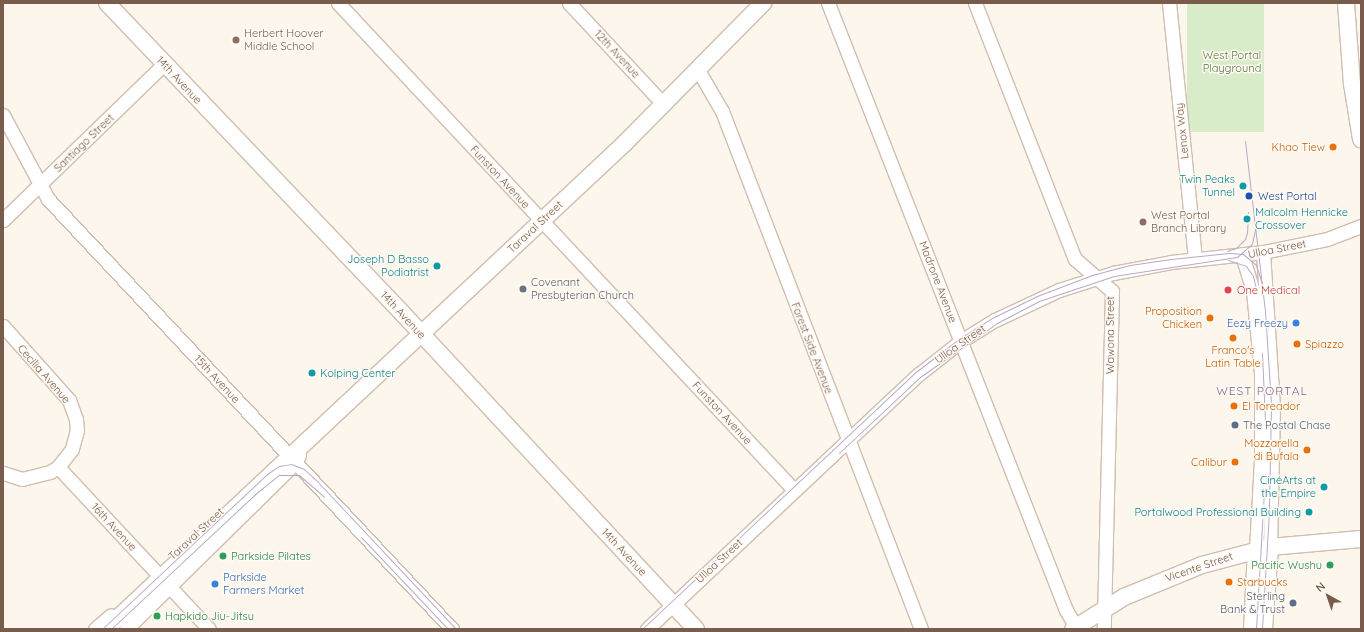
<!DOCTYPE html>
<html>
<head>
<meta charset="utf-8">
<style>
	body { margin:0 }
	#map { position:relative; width:1364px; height:632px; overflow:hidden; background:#fdf6ec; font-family:Quicksand,sans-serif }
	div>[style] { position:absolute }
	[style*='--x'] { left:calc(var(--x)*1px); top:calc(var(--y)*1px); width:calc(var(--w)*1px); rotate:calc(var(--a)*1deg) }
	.green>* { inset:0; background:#d8ecc9; transform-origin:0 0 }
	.roads { filter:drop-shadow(1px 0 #d1beb0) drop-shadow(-1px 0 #d1beb0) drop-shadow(0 1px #d1beb0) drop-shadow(0 -1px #d1beb0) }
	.minor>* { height:13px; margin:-6.5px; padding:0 6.5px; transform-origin:6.5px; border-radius:6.5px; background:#fff }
	.tertiary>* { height:16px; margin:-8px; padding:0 8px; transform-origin:8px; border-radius:8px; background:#fff }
	.tram>* { height:1px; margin:-0.5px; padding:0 0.5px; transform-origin:0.5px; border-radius:0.5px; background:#b9a8c9 }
	.dots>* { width:11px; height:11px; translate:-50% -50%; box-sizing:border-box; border:2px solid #fffaf3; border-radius:50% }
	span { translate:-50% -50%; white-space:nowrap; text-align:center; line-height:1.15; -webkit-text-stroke:3px #fffaf3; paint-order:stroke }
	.education-label { font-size:11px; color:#785e54 }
	.left { translate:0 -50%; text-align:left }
	.street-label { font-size:11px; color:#7a5c4d }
	.park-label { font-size:11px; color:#537a41 }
	.food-label { font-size:11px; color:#c56008 }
	.right { translate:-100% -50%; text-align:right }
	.culture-label { font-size:11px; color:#0d838f }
	.transit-label { font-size:11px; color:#164399 }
	.worship-label { font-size:11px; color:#5b616d }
	.health-label { font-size:11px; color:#be3a42 }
	.shop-label { font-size:11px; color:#366cbe }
	.service-label { font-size:11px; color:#4e5e75 }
	.leisure-label { font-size:11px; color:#27864d }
	.neighbourhood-label { font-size:12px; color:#846695; letter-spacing:1px }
	.frame { position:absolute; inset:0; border:4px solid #7a5c4d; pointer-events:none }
	.north { position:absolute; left:1308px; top:576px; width:40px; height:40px; -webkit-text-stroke:3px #fffaf3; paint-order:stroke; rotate:320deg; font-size:11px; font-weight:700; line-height:16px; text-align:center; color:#7a5c4d }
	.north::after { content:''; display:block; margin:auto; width:14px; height:18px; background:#7a5c4d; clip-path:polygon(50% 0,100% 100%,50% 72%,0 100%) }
</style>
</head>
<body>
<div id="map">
	<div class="green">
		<i style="left:1187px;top:3px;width:77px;height:129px"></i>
	</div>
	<div class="roads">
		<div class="minor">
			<i style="--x:338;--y:3;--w:667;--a:46.88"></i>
			<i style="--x:569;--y:3;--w:139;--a:47"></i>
			<i style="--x:828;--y:3;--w:652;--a:68.59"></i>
			<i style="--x:1066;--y:610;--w:20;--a:60"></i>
			<i style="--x:975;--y:3;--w:275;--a:68.7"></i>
			<i style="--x:1075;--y:259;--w:49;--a:40.9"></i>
			<i style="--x:1112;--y:291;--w:338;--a:91.4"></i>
			<i style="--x:1169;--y:3;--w:257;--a:84.2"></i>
			<i style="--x:698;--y:70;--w:48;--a:59.7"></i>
			<i style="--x:722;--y:111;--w:555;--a:68.98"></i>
			<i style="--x:3;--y:115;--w:95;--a:61.8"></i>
			<i style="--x:48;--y:199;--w:590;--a:46.79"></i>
			<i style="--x:3;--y:220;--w:224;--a:-44.1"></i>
			<i style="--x:1263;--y:252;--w:154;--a:86.3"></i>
			<i style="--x:1273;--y:406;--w:141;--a:91.2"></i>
			<i style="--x:1242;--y:255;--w:38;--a:73"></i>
			<i style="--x:1253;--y:291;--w:82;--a:84.4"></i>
			<i style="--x:1261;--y:373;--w:87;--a:90"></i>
			<i style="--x:1261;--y:460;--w:90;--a:93.2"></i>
			<i style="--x:3;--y:326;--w:99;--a:48.3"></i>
			<i style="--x:69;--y:400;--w:20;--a:70"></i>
			<i style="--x:76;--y:419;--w:11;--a:85"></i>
			<i style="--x:77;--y:430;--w:20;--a:105"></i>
			<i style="--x:72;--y:449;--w:23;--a:128"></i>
			<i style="--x:58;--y:467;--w:9;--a:148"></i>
			<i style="--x:50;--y:472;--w:29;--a:166"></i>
			<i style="--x:22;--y:479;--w:20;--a:-162"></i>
			<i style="--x:58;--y:467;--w:221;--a:47"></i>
			<i style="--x:95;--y:629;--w:21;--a:-41"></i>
			<i style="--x:126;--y:629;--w:237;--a:-44.5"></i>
			<i style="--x:295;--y:463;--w:9;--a:-63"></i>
			<i style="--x:647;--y:629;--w:373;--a:-43.2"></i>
			<i style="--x:919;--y:374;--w:53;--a:-38.2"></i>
			<i style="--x:961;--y:341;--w:40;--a:-32"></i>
			<i style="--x:995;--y:320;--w:71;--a:-25.1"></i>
			<i style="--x:1059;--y:290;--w:57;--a:-17.5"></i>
			<i style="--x:1113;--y:273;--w:59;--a:-10.7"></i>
			<i style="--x:1171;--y:262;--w:93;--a:-6.2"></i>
			<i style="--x:1263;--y:252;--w:65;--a:-11.5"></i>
			<i style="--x:1327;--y:239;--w:36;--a:-21"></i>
		</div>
		<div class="tertiary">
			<i style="--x:107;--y:3;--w:431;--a:46.4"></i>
			<i style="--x:404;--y:315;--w:429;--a:47.1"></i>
			<i style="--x:1346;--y:3;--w:81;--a:85.8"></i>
			<i style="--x:1352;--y:84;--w:56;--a:80.7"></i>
			<i style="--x:106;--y:629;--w:711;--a:-43.12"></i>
			<i style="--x:625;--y:143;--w:197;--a:-45.4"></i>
			<i style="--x:1073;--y:629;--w:60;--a:-32.1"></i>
			<i style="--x:1124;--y:597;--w:84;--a:-22.3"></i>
			<i style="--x:1202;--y:565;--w:70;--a:-14.8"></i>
			<i style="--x:1270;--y:547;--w:91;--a:-5"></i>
			<i style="--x:1252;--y:629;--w:79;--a:-87.1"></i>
			<i style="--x:1264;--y:629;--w:82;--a:-85.8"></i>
		</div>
	</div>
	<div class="tram">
		<i style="--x:1245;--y:141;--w:171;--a:83.3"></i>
		<i style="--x:1265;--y:311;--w:94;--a:86.3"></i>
		<i style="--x:1271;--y:405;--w:106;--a:91.1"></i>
		<i style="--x:1269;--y:511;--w:118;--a:93.4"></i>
		<i style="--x:1227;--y:251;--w:9;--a:-18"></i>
		<i style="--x:1236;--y:248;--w:13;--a:-45"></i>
		<i style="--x:1245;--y:239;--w:6;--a:-72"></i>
		<i style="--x:1247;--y:233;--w:21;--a:-87"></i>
		<i style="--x:1228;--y:260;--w:19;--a:18"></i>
		<i style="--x:1246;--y:266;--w:12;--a:55"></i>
		<i style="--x:1253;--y:276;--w:18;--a:77"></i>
		<i style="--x:1262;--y:353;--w:70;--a:87.5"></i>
		<i style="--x:839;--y:453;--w:111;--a:-43.2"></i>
		<i style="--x:920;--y:377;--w:94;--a:-35"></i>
		<i style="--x:997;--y:323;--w:47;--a:-27.6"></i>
		<i style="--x:1039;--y:301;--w:79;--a:-18.4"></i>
		<i style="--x:1114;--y:276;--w:124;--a:-8.8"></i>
		<i style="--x:1237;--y:257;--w:20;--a:-41"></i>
		<i style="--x:1252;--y:244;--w:19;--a:-78"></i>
		<i style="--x:361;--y:537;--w:127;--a:46.6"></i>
		<i style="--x:102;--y:629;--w:226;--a:-43.2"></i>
		<i style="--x:267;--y:474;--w:14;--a:-34"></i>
		<i style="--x:279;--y:466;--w:12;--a:-9"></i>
		<i style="--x:291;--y:464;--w:14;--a:21"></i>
		<i style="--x:304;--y:469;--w:16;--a:43"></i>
		<i style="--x:316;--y:480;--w:204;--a:46.8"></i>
		<i style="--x:111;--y:629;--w:196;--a:-43.1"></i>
		<i style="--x:254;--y:495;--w:32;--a:-39"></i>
		<i style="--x:279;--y:475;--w:20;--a:0"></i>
		<i style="--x:299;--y:475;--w:33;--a:41"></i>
		<i style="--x:642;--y:629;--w:377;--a:-43.2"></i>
		<i style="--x:917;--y:371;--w:54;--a:-37.5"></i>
		<i style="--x:960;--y:338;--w:40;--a:-32"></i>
		<i style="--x:994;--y:317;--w:48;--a:-26"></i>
		<i style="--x:1037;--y:296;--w:59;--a:-20.9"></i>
		<i style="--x:1092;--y:275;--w:39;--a:-15"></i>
		<i style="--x:1130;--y:265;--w:41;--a:-8.3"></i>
		<i style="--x:1171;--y:259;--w:58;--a:-5.9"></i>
		<i style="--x:1229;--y:253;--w:14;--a:4"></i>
		<i style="--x:1243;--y:254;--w:17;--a:40"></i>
		<i style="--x:1256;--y:265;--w:19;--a:72"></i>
		<i style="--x:1256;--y:629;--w:138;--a:-86.7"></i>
	</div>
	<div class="dots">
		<i style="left:236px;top:40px;background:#8d6e63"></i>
		<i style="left:1333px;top:147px;background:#e8710a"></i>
		<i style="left:1243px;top:186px;background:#0f9aa8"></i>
		<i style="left:1249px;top:196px;background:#1a4fb4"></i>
		<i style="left:1247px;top:219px;background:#0f9aa8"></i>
		<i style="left:1143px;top:222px;background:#8d6e63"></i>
		<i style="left:437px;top:266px;background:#0f9aa8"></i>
		<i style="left:523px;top:289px;background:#6b7280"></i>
		<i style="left:1228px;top:290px;background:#e0444e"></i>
		<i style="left:1210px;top:318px;background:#e8710a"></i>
		<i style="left:1296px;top:323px;background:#3f7fe0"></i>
		<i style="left:1233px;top:338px;background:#e8710a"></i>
		<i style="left:1297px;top:344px;background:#e8710a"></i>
		<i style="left:312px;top:373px;background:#0f9aa8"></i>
		<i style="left:1234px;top:406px;background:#e8710a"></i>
		<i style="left:1235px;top:425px;background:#5c6f8a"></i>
		<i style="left:1307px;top:450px;background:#e8710a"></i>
		<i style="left:1235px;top:462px;background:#e8710a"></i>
		<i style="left:1324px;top:487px;background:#0f9aa8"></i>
		<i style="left:1309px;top:512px;background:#0f9aa8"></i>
		<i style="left:223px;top:556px;background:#2e9e5b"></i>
		<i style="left:1330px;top:565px;background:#2e9e5b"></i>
		<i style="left:1229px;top:582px;background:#e8710a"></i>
		<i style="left:215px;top:584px;background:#3f7fe0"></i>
		<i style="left:1293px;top:603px;background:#5c6f8a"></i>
		<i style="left:157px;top:616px;background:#2e9e5b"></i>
	</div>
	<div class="education-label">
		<span class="left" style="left:244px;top:40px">Herbert Hoover<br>Middle School</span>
		<span class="left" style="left:1151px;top:222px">West Portal<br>Branch Library</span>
	</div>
	<div class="street-label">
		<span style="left:617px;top:54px;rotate:47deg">12th Avenue</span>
		<span style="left:179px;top:80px;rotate:47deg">14th Avenue</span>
		<span style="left:1182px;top:131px;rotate:-96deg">Lenox Way</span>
		<span style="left:84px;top:143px;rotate:-44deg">Santiago Street</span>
		<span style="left:500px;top:177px;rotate:47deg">Funston Avenue</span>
		<span style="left:535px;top:227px;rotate:-43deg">Taraval Street</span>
		<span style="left:1277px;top:249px;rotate:-11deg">Ulloa Street</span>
		<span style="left:938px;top:282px;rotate:69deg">Madrone Avenue</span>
		<span style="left:403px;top:315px;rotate:47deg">14th Avenue</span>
		<span style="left:1110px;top:335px;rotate:-90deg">Wawona Street</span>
		<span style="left:960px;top:344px;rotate:-35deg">Ulloa Street</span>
		<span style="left:812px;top:348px;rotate:69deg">Forest Side Avenue</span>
		<span style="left:44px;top:374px;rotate:49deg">Cecilia Avenue</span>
		<span style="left:217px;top:379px;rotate:47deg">15th Avenue</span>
		<span style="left:722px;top:413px;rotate:47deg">Funston Avenue</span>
		<span style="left:114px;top:527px;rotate:47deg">16th Avenue</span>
		<span style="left:196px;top:534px;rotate:-43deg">Taraval Street</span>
		<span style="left:624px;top:552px;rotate:47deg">14th Avenue</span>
		<span style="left:719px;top:561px;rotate:-43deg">Ulloa Street</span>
		<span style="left:1199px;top:567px;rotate:-19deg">Vicente Street</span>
	</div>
	<div class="park-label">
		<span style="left:1232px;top:62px">West Portal<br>Playground</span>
	</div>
	<div class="food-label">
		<span class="right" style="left:1325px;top:147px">Khao Tiew</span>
		<span class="right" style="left:1202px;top:318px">Proposition<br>Chicken</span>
		<span class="left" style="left:1305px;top:344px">Spiazzo</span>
		<span style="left:1233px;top:357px">Franco's<br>Latin Table</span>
		<span class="left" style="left:1242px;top:406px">El Toreador</span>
		<span class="right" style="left:1299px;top:450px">Mozzarella<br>di Bufala</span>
		<span class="right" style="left:1227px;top:462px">Calibur</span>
		<span class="left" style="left:1237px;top:582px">Starbucks</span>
	</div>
	<div class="culture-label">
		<span class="right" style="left:1235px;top:186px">Twin Peaks<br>Tunnel</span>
		<span class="left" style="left:1255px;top:219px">Malcolm Hennicke<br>Crossover</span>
		<span class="right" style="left:429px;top:266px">Joseph D Basso<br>Podiatrist</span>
		<span class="left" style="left:320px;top:373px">Kolping Center</span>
		<span class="right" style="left:1316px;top:487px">CinéArts at<br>the Empire</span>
		<span class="right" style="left:1301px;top:512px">Portalwood Professional Building</span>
	</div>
	<div class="transit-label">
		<span class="left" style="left:1258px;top:196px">West Portal</span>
	</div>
	<div class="worship-label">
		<span class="left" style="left:531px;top:289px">Covenant<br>Presbyterian Church</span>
	</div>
	<div class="health-label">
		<span class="left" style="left:1237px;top:290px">One Medical</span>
	</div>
	<div class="shop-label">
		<span class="right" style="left:1288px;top:323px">Eezy Freezy</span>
		<span class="left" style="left:223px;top:584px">Parkside<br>Farmers Market</span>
	</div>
	<div class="service-label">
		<span class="left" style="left:1243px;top:425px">The Postal Chase</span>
		<span class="right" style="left:1285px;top:603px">Sterling<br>Bank &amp; Trust</span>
	</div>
	<div class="leisure-label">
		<span class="left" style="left:231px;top:556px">Parkside Pilates</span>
		<span class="right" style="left:1322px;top:565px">Pacific Wushu</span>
		<span class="left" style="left:165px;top:616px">Hapkido Jiu-Jitsu</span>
	</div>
	<div class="neighbourhood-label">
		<span style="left:1262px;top:391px">WEST PORTAL</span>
	</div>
	<div class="frame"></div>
	<div class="north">N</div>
</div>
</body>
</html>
